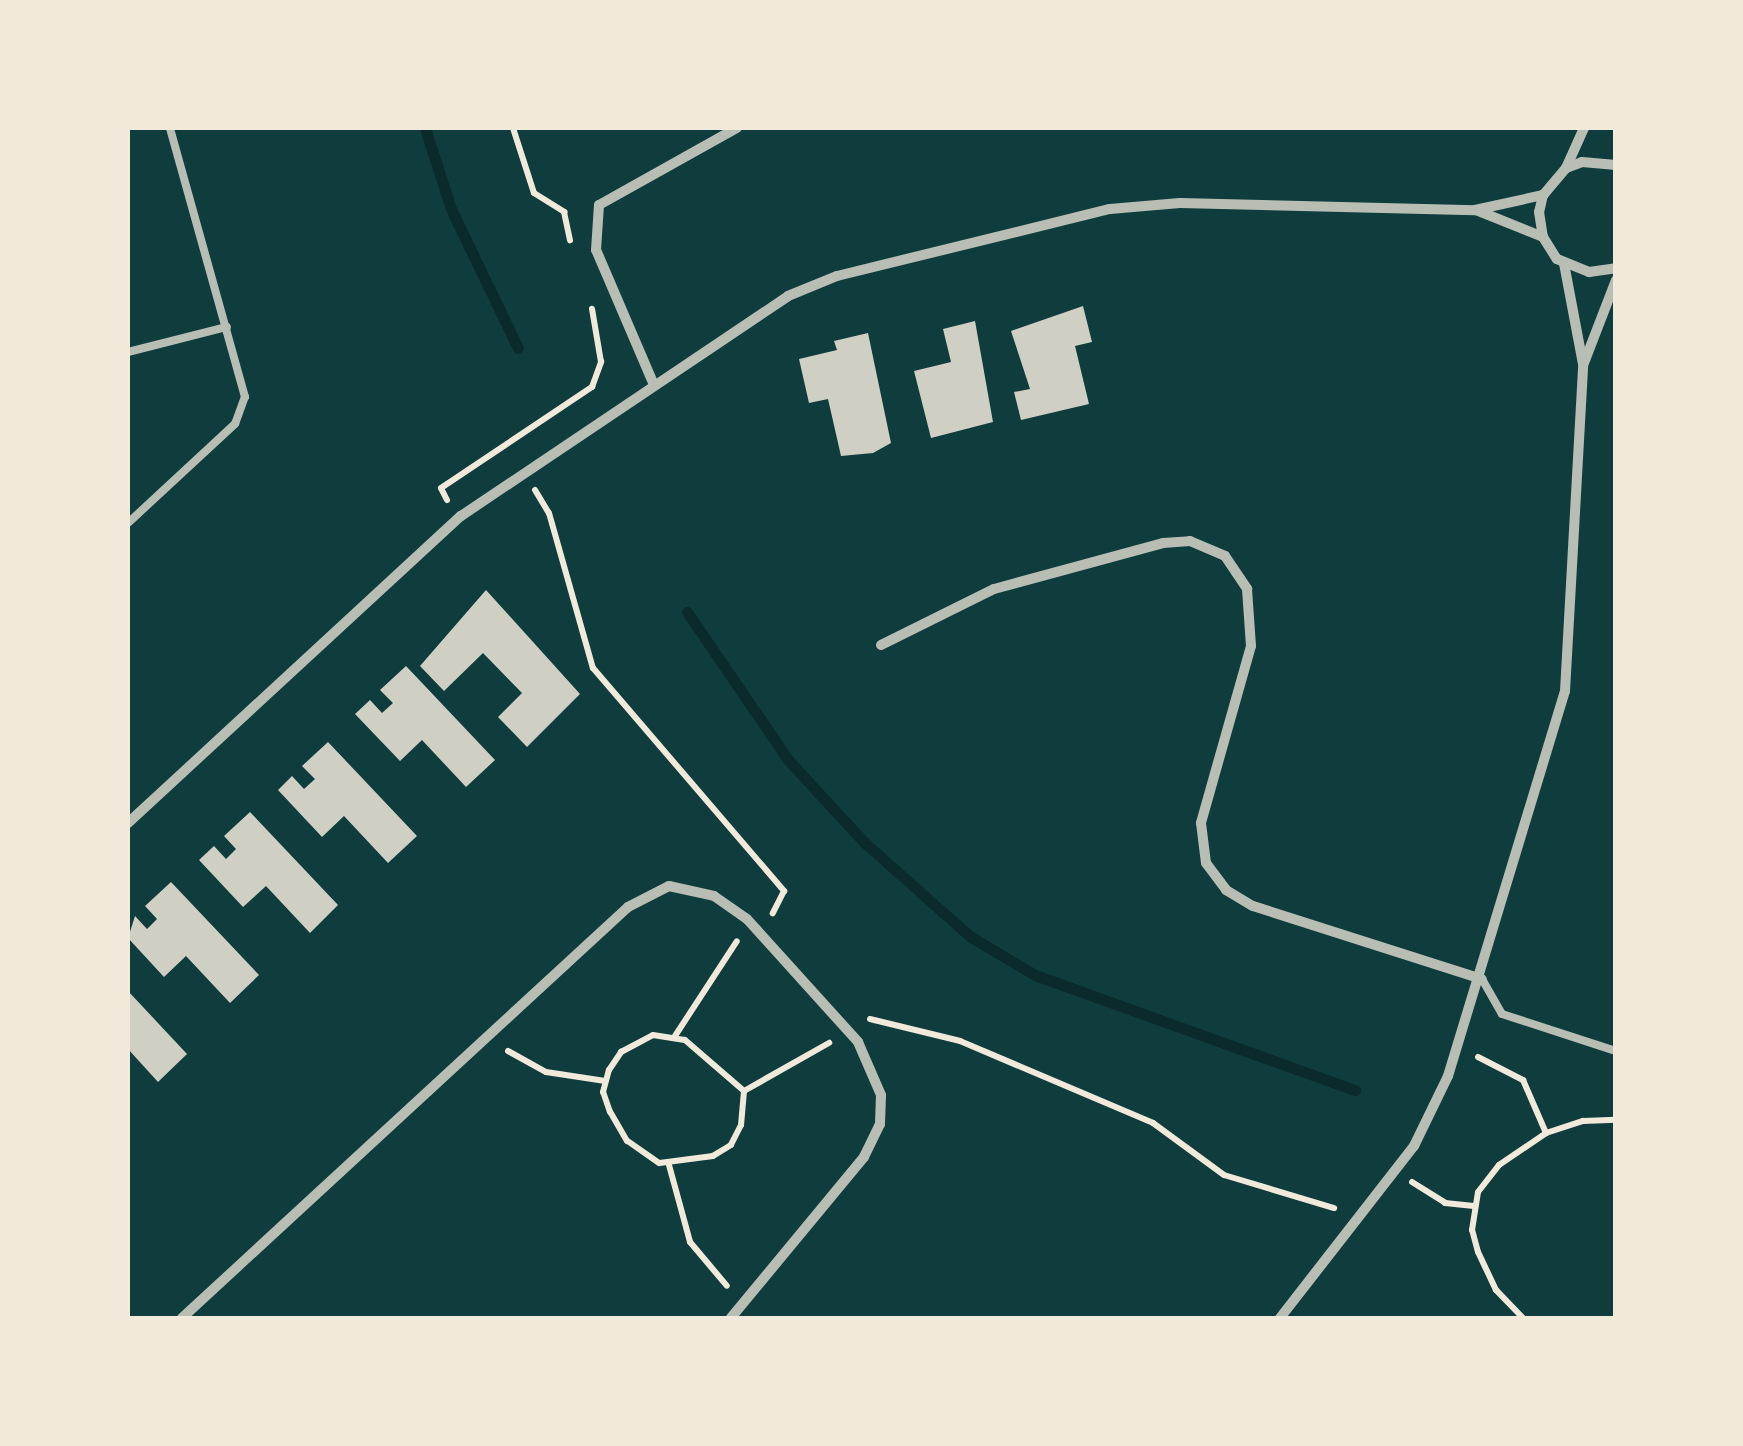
<!DOCTYPE html>
<html>
<head>
<meta charset="utf-8">
<style>
	body { margin:0 }
	#map { position:relative; width:1743px; height:1446px; overflow:hidden; background:#0f3d3e; font-family:"DejaVu Sans",sans-serif }
	div>[style] { position:absolute }
	[style*='--x'] { left:calc(var(--x)*1px); top:calc(var(--y)*1px); width:calc(var(--w)*1px); rotate:calc(var(--a)*1deg) }
	.stream>* { height:11px; margin:-5.5px; padding:0 5.5px; transform-origin:5.5px; border-radius:5.5px; background:#0a2a2b }
	.building>* { inset:0; background:#cfcfc3 }
	.path>* { height:6px; margin:-3px; padding:0 3px; transform-origin:3px; border-radius:3px; background:#f1e9da }
	.service>* { height:8px; margin:-4px; padding:0 4px; transform-origin:4px; border-radius:4px; background:#b8beb3 }
	.minor>* { height:10px; margin:-5px; padding:0 5px; transform-origin:5px; border-radius:5px; background:#b8beb3 }
	span { translate:-50% -50%; white-space:nowrap; text-align:center; line-height:1.15; -webkit-text-stroke:10px #f1e9da; paint-order:stroke }
	.frame { position:absolute; inset:0; border:130px solid #f1e9da; pointer-events:none }
</style>
</head>
<body>
<div id="map">
	<div class="stream">
		<i style="--x:425;--y:128;--w:85;--a:72.2"></i>
		<i style="--x:451;--y:209;--w:154;--a:64.3"></i>
		<i style="--x:687;--y:612;--w:181;--a:55.6"></i>
		<i style="--x:789;--y:761;--w:112;--a:47.2"></i>
		<i style="--x:865;--y:843;--w:142;--a:41.6"></i>
		<i style="--x:971;--y:937;--w:74;--a:30.7"></i>
		<i style="--x:1035;--y:975;--w:340;--a:19.8"></i>
	</div>
	<div class="building">
		<i style="clip-path:polygon(1083px 306px,1092px 342px,1075px 346px,1089px 404px,1021px 420px,1014px 392px,1030px 389px,1011px 331px)"></i>
		<i style="clip-path:polygon(975px 321px,993px 422px,931px 438px,914px 371px,951px 362px,943px 329px)"></i>
		<i style="clip-path:polygon(868px 333px,891px 443px,873px 453px,841px 456px,828px 399px,809px 403px,799px 359px,837px 350px,834px 341px)"></i>
		<i style="clip-path:polygon(486px 590px,580px 694px,527px 747px,498px 717px,522px 693px,483px 653px,444px 691px,420px 666px)"></i>
		<i style="clip-path:polygon(406px 666px,495px 760px,466px 787px,422px 740px,400px 761px,355px 714px,370px 700px,382px 713px,393px 703px,380px 690px)"></i>
		<i style="clip-path:polygon(328px 742px,417px 836px,388px 863px,344px 816px,322px 837px,278px 790px,292px 776px,304px 789px,315px 779px,302px 766px)"></i>
		<i style="clip-path:polygon(250px 812px,338px 905px,310px 933px,266px 886px,243px 907px,199px 860px,214px 846px,226px 859px,236px 849px,224px 836px)"></i>
		<i style="clip-path:polygon(171px 882px,259px 975px,230px 1003px,186px 956px,164px 977px,128px 938px,135px 916px,147px 929px,157px 919px,145px 906px)"></i>
		<i style="clip-path:polygon(128px 991px,187px 1054px,158px 1082px,128px 1049px)"></i>
	</div>
	<div class="path">
		<i style="--x:513;--y:128;--w:68;--a:72.1"></i>
		<i style="--x:534;--y:193;--w:36;--a:32"></i>
		<i style="--x:564;--y:212;--w:29;--a:78"></i>
		<i style="--x:535;--y:490;--w:27;--a:59"></i>
		<i style="--x:549;--y:513;--w:161;--a:74.2"></i>
		<i style="--x:593;--y:668;--w:294;--a:49.4"></i>
		<i style="--x:784;--y:891;--w:25;--a:117"></i>
		<i style="--x:447;--y:500;--w:13;--a:-117"></i>
		<i style="--x:441;--y:488;--w:182;--a:-33.8"></i>
		<i style="--x:592;--y:387;--w:27;--a:-70"></i>
		<i style="--x:601;--y:362;--w:54;--a:-99.6"></i>
		<i style="--x:870;--y:1019;--w:93;--a:13.7"></i>
		<i style="--x:960;--y:1041;--w:210;--a:23"></i>
		<i style="--x:1153;--y:1123;--w:88;--a:36.2"></i>
		<i style="--x:1224;--y:1175;--w:115;--a:16.7"></i>
		<i style="--x:653;--y:1035;--w:32;--a:9"></i>
		<i style="--x:685;--y:1040;--w:78;--a:40.8"></i>
		<i style="--x:744;--y:1091;--w:34;--a:95"></i>
		<i style="--x:741;--y:1125;--w:22;--a:117"></i>
		<i style="--x:731;--y:1145;--w:21;--a:149"></i>
		<i style="--x:713;--y:1156;--w:54;--a:172.6"></i>
		<i style="--x:659;--y:1163;--w:39;--a:-145"></i>
		<i style="--x:627;--y:1141;--w:34;--a:-120"></i>
		<i style="--x:610;--y:1112;--w:21;--a:-109"></i>
		<i style="--x:603;--y:1092;--w:23;--a:-75"></i>
		<i style="--x:609;--y:1070;--w:22;--a:-56"></i>
		<i style="--x:621;--y:1052;--w:36;--a:-28"></i>
		<i style="--x:675;--y:1036;--w:113;--a:-56.9"></i>
		<i style="--x:508;--y:1051;--w:43;--a:28.9"></i>
		<i style="--x:546;--y:1072;--w:60;--a:8.7"></i>
		<i style="--x:1478;--y:1057;--w:51;--a:27.1"></i>
		<i style="--x:1523;--y:1080;--w:58;--a:66.5"></i>
		<i style="--x:744;--y:1091;--w:98;--a:-29.5"></i>
		<i style="--x:669;--y:1165;--w:80;--a:74.7"></i>
		<i style="--x:690;--y:1242;--w:57;--a:49.9"></i>
		<i style="--x:1412;--y:1182;--w:39;--a:32"></i>
		<i style="--x:1445;--y:1203;--w:29;--a:6"></i>
		<i style="--x:1523;--y:1318;--w:39;--a:-134"></i>
		<i style="--x:1496;--y:1290;--w:42;--a:-115.3"></i>
		<i style="--x:1478;--y:1252;--w:23;--a:-105"></i>
		<i style="--x:1472;--y:1230;--w:38;--a:-81"></i>
		<i style="--x:1478;--y:1192;--w:34;--a:-52"></i>
		<i style="--x:1499;--y:1165;--w:57;--a:-34.2"></i>
		<i style="--x:1546;--y:1133;--w:39;--a:-18"></i>
		<i style="--x:1583;--y:1121;--w:33;--a:-2"></i>
	</div>
	<div class="service">
		<i style="--x:128;--y:352;--w:102;--a:-14.2"></i>
		<i style="--x:128;--y:523;--w:146;--a:-42.8"></i>
		<i style="--x:235;--y:424;--w:29;--a:-70"></i>
		<i style="--x:245;--y:397;--w:279;--a:-105.6"></i>
		<i style="--x:1482;--y:979;--w:40;--a:60.3"></i>
		<i style="--x:1502;--y:1014;--w:120;--a:18"></i>
	</div>
	<div class="minor">
		<i style="--x:1616;--y:165;--w:34;--a:-175"></i>
		<i style="--x:1582;--y:162;--w:17;--a:159"></i>
		<i style="--x:1566;--y:168;--w:35;--a:130"></i>
		<i style="--x:1543;--y:195;--w:17;--a:103"></i>
		<i style="--x:1539;--y:212;--w:25;--a:81"></i>
		<i style="--x:1543;--y:237;--w:26;--a:58"></i>
		<i style="--x:1557;--y:259;--w:35;--a:22"></i>
		<i style="--x:1589;--y:272;--w:27;--a:-8"></i>
		<i style="--x:1566;--y:168;--w:44;--a:-65.8"></i>
		<i style="--x:1476;--y:210;--w:72;--a:21.9"></i>
		<i style="--x:1584;--y:363;--w:89;--a:-68.9"></i>
		<i style="--x:654;--y:385;--w:147;--a:-113.2"></i>
		<i style="--x:596;--y:250;--w:45;--a:-86.2"></i>
		<i style="--x:599;--y:205;--w:158;--a:-29.2"></i>
		<i style="--x:881;--y:645;--w:126;--a:-26.4"></i>
		<i style="--x:994;--y:589;--w:175;--a:-15.2"></i>
		<i style="--x:1163;--y:543;--w:27;--a:-4"></i>
		<i style="--x:1190;--y:541;--w:38;--a:23"></i>
		<i style="--x:1225;--y:556;--w:40;--a:56"></i>
		<i style="--x:1247;--y:589;--w:57;--a:86"></i>
		<i style="--x:1251;--y:646;--w:184;--a:105.8"></i>
		<i style="--x:1201;--y:823;--w:40;--a:82.9"></i>
		<i style="--x:1206;--y:863;--w:34;--a:53"></i>
		<i style="--x:1226;--y:890;--w:31;--a:31"></i>
		<i style="--x:1253;--y:906;--w:240;--a:17.7"></i>
		<i style="--x:128;--y:823;--w:453;--a:-42.7"></i>
		<i style="--x:461;--y:516;--w:394;--a:-33.9"></i>
		<i style="--x:788;--y:296;--w:53;--a:-22.2"></i>
		<i style="--x:837;--y:276;--w:281;--a:-13.8"></i>
		<i style="--x:1110;--y:209;--w:70;--a:-4.9"></i>
		<i style="--x:1180;--y:203;--w:295;--a:1.4"></i>
		<i style="--x:1475;--y:210;--w:70;--a:-12.4"></i>
		<i style="--x:182;--y:1318;--w:606;--a:-42.66"></i>
		<i style="--x:628;--y:907;--w:46;--a:-27.1"></i>
		<i style="--x:669;--y:886;--w:46;--a:12.5"></i>
		<i style="--x:714;--y:896;--w:40;--a:34.9"></i>
		<i style="--x:747;--y:919;--w:166;--a:47.9"></i>
		<i style="--x:858;--y:1042;--w:58;--a:66.5"></i>
		<i style="--x:881;--y:1095;--w:29;--a:92"></i>
		<i style="--x:880;--y:1124;--w:37;--a:116"></i>
		<i style="--x:864;--y:1157;--w:209;--a:129.6"></i>
		<i style="--x:1280;--y:1318;--w:218;--a:-52.1"></i>
		<i style="--x:1414;--y:1146;--w:78;--a:-64.1"></i>
		<i style="--x:1448;--y:1076;--w:402;--a:-73.1"></i>
		<i style="--x:1565;--y:691;--w:327;--a:-86.8"></i>
		<i style="--x:1583;--y:364;--w:103;--a:-100.7"></i>
	</div>
	<div class="frame"></div>
</div>
</body>
</html>
